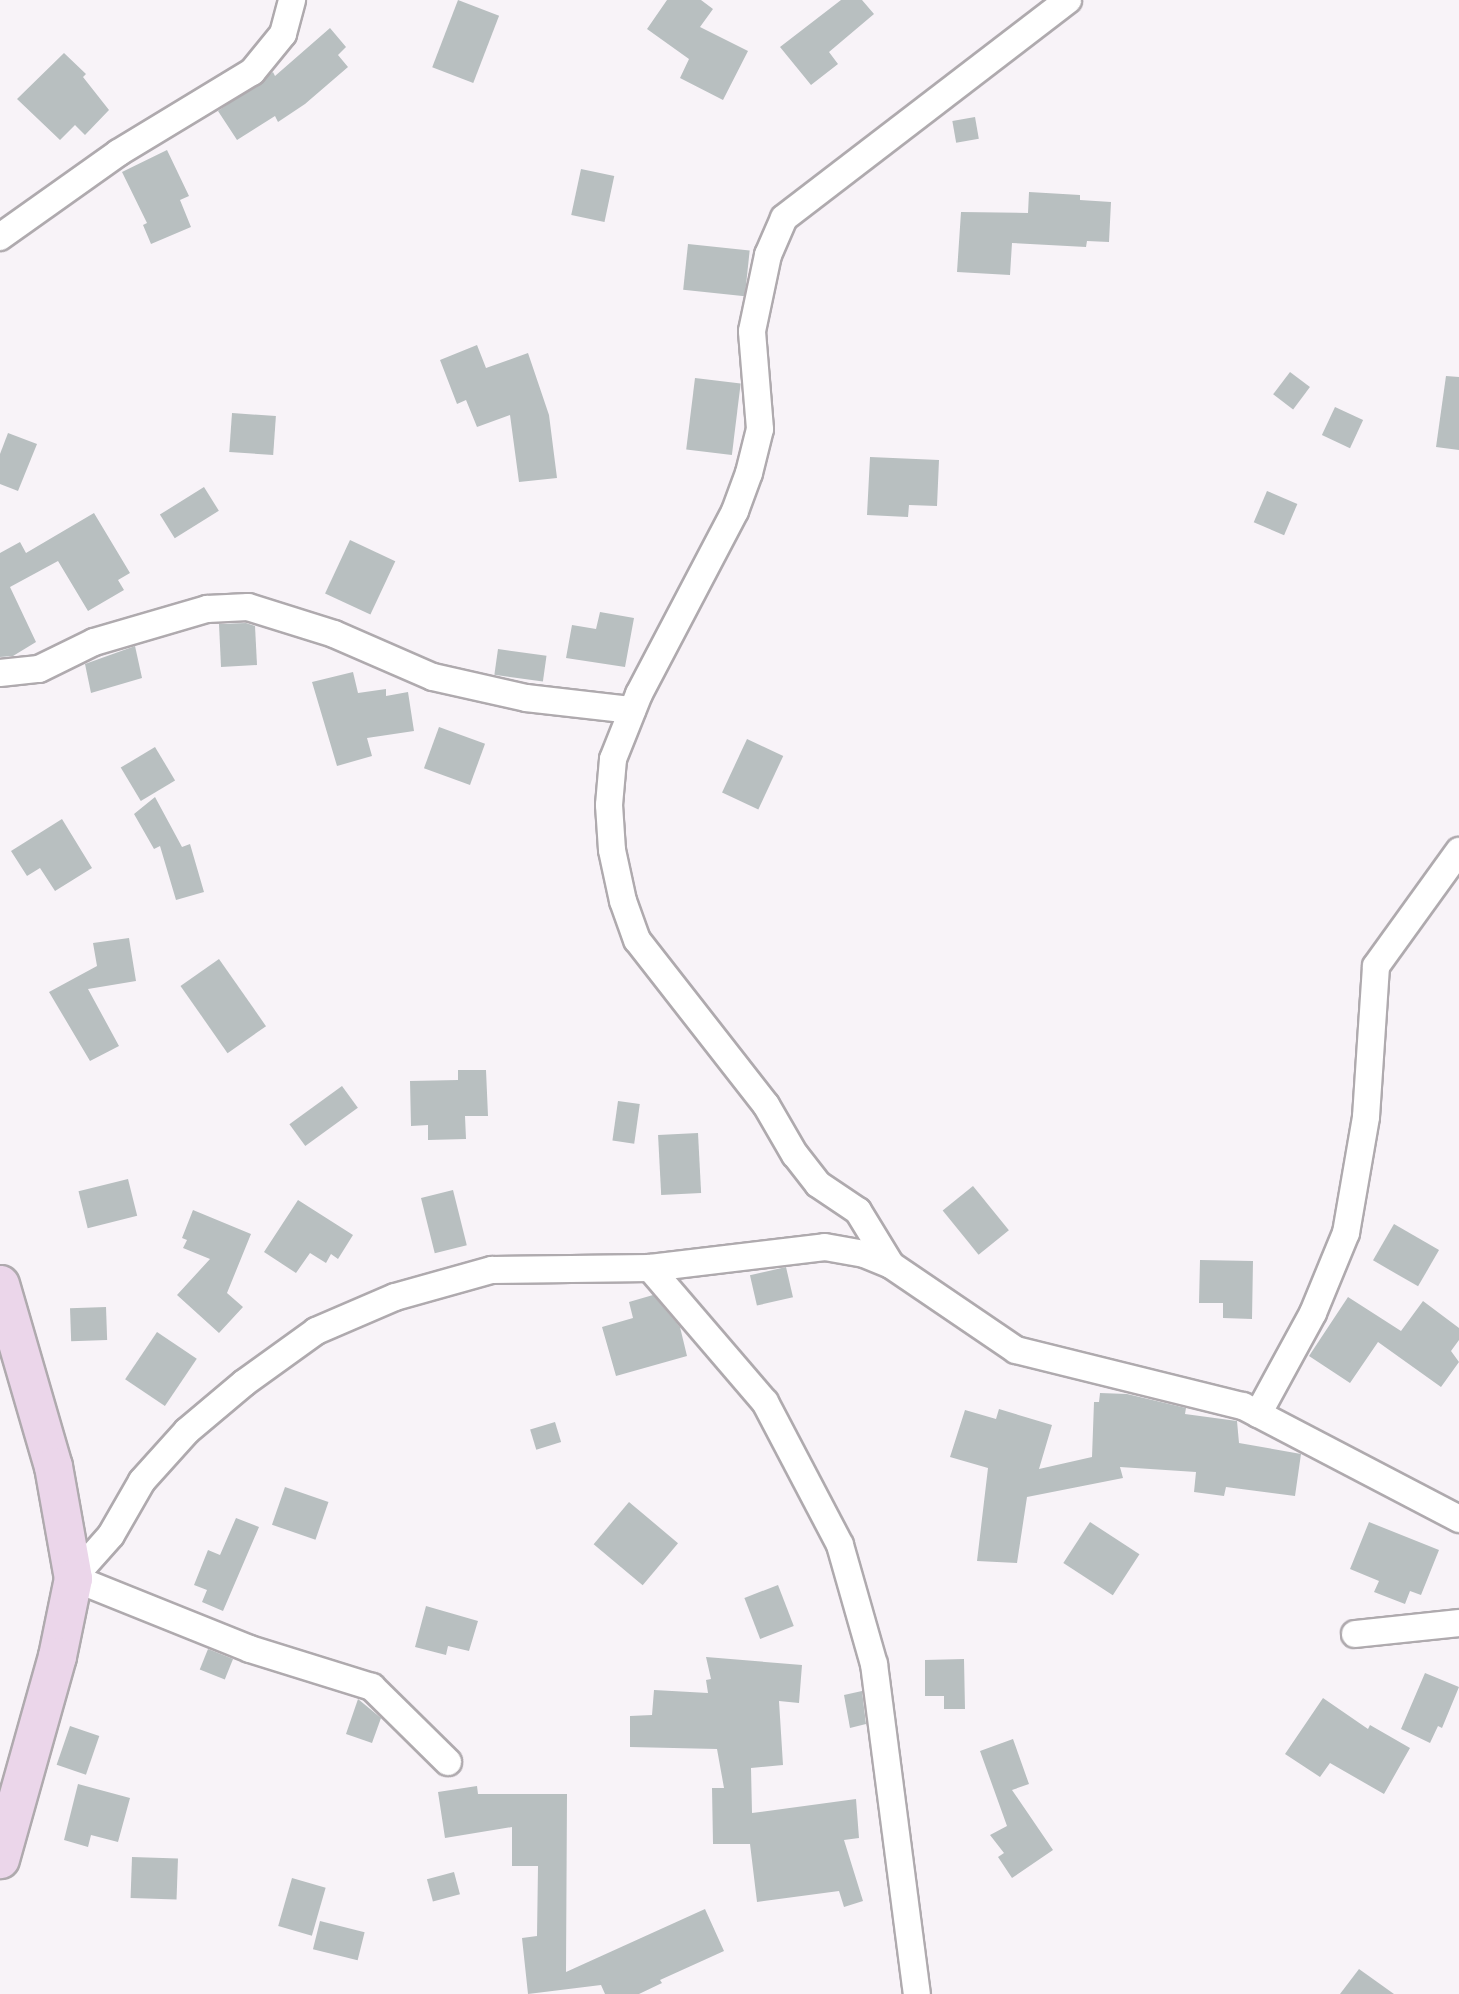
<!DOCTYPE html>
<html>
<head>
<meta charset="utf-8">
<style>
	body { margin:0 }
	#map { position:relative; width:1459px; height:1994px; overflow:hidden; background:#f8f3f8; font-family:Mulish,sans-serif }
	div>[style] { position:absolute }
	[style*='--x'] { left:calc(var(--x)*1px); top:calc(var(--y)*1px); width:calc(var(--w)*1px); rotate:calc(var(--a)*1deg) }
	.building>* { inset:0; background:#b8bfc0; transform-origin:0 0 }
	.roads { filter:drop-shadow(2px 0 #afaaae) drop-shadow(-2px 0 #afaaae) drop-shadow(0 2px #afaaae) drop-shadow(0 -2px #afaaae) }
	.street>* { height:26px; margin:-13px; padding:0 13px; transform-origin:13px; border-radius:13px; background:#fff }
	.secondary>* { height:37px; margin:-18.5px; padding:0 18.5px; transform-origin:18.5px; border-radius:18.5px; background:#ebd6ea }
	span { translate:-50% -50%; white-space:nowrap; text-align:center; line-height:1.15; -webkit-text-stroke:5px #f8f3f8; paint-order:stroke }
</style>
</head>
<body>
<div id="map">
	<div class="building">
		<i style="left:458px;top:0;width:44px;height:72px;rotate:21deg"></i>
		<i style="clip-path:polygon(667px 0,701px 0,713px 9px,700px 27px,748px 51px,723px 100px,680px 78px,689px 59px,647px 29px)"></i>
		<i style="clip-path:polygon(841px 0,862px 0,874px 14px,829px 52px,838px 64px,811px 85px,780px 47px)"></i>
		<i style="clip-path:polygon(330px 28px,346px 47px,338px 55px,348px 67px,305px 104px,278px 122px,275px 116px,237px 140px,218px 111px,273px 72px,275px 76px)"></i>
		<i style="clip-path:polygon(64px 53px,86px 74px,83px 77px,109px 110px,85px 135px,75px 125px,60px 140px,17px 99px)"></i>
		<i style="left:975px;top:117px;width:22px;height:23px;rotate:80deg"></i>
		<i style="clip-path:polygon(167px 150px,189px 196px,180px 200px,191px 227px,151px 244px,143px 225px,147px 223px,122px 172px)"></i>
		<i style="left:581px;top:169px;width:34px;height:47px;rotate:12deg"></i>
		<i style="clip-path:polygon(1029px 192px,1080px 195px,1080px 200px,1111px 202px,1109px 242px,1087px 241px,1086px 247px,1012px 243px,1010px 275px,957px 272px,961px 212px,1028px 213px)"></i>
		<i style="left:688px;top:244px;width:62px;height:46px;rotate:6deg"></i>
		<i style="clip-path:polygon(477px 345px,486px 368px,528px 353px,549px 415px,557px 478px,519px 482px,510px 415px,477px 427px,466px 400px,457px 404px,440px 360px)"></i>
		<i style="left:1290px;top:372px;width:25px;height:28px;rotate:37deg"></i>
		<i style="clip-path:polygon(1446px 376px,1459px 377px,1459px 450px,1436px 447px)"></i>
		<i style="left:695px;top:378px;width:46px;height:72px;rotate:7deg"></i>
		<i style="left:1335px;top:407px;width:31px;height:31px;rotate:25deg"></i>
		<i style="left:232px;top:413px;width:44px;height:39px;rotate:4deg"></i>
		<i style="clip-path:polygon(8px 433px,37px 444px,18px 491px,0 484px,0 454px)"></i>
		<i style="clip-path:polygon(870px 457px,939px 460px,937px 506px,909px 505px,908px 517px,867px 515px)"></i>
		<i style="left:204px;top:487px;width:28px;height:52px;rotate:58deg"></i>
		<i style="left:1267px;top:491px;width:33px;height:34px;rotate:23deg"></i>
		<i style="clip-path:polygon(94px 513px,130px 573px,118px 580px,124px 590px,88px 611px,58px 561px,10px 587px,36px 642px,13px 656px,0 657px,0 553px,20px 542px,26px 553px)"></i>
		<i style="left:350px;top:540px;width:50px;height:59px;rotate:25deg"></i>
		<i style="clip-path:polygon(600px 612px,634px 618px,625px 667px,566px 658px,572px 625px,596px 629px)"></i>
		<i style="clip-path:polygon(246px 623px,255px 626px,257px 665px,221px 667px,219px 624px)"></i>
		<i style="clip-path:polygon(135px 646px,142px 678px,91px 693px,85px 664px)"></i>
		<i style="left:498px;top:649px;width:49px;height:26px;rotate:8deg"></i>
		<i style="clip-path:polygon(353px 672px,358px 693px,386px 689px,386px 696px,408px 692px,414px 731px,367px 738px,372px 756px,337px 766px,312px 682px)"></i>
		<i style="left:439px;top:727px;width:49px;height:44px;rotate:20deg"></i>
		<i style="left:747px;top:739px;width:40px;height:59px;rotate:25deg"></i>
		<i style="left:155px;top:747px;width:39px;height:40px;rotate:59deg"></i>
		<i style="clip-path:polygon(155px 797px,182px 847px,190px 844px,204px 892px,176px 900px,160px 846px,154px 849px,134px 814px)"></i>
		<i style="clip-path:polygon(62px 819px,92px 868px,55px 891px,40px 868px,27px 876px,11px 851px)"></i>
		<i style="clip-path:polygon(129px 938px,136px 981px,88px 989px,119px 1046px,90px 1061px,49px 992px,97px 966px,93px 943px)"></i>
		<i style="left:219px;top:959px;width:82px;height:47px;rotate:55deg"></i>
		<i style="clip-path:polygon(458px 1070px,486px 1070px,488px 1116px,465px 1116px,466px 1139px,428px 1140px,428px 1125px,411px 1126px,410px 1081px,458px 1080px)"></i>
		<i style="left:342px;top:1086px;width:27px;height:65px;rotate:54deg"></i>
		<i style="left:618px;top:1101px;width:22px;height:40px;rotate:8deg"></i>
		<i style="left:698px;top:1133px;width:60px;height:40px;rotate:87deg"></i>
		<i style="left:128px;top:1179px;width:38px;height:51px;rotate:76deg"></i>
		<i style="left:973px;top:1186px;width:57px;height:39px;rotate:51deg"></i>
		<i style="left:453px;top:1190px;width:57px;height:33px;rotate:76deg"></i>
		<i style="clip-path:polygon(298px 1200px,353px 1235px,338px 1259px,331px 1254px,326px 1263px,310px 1253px,296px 1273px,264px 1252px)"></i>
		<i style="clip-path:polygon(193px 1210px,251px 1234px,227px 1293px,243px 1307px,219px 1333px,177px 1295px,210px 1259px,183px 1248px,187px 1240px,182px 1238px)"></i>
		<i style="left:1394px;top:1224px;width:52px;height:42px;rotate:30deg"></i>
		<i style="clip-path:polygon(1200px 1260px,1253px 1261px,1252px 1319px,1223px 1318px,1223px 1303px,1199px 1303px)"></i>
		<i style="left:786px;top:1267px;width:31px;height:37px;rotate:77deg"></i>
		<i style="clip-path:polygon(653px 1295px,680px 1327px,687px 1356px,616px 1376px,602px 1327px,633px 1318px,629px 1302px)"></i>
		<i style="clip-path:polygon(1348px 1297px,1401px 1331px,1423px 1301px,1459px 1328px,1459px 1340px,1451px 1351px,1459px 1362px,1441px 1387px,1378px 1342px,1350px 1383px,1309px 1356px)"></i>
		<i style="left:106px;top:1307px;width:33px;height:36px;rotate:88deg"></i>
		<i style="left:157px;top:1332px;width:48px;height:57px;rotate:34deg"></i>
		<i style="clip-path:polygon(1100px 1393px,1127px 1394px,1186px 1408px,1185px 1414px,1237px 1421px,1239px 1443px,1301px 1454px,1295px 1496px,1226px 1487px,1224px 1496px,1194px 1492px,1196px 1472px,1120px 1467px,1123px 1478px,1027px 1497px,1017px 1563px,977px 1561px,988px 1468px,950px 1457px,965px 1410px,996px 1419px,999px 1409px,1052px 1425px,1039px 1469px,1092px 1457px,1094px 1402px,1099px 1402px)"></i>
		<i style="left:555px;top:1422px;width:21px;height:26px;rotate:73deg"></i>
		<i style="left:285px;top:1487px;width:46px;height:40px;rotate:19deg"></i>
		<i style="left:629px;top:1502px;width:64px;height:55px;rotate:40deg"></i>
		<i style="clip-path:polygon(236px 1518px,259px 1527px,223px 1611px,202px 1602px,207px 1590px,194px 1585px,208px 1550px,220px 1555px)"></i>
		<i style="left:1090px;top:1522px;width:59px;height:49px;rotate:33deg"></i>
		<i style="clip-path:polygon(1369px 1522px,1439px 1550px,1421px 1595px,1410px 1591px,1405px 1604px,1374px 1592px,1379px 1581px,1350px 1569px)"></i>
		<i style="left:778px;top:1585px;width:44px;height:36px;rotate:69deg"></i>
		<i style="clip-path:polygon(426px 1606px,478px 1621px,469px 1651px,448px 1646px,446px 1655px,415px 1647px)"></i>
		<i style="left:208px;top:1649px;width:27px;height:22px;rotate:22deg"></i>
		<i style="clip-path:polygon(706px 1657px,802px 1665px,799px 1703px,779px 1701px,783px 1765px,751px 1768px,752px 1813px,856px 1799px,859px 1838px,844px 1840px,863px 1901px,844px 1907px,839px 1891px,757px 1902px,750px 1844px,713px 1844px,712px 1788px,724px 1788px,717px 1749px,630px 1747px,630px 1716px,652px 1715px,654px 1690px,708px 1693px,706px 1680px,711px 1679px)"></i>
		<i style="clip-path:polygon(964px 1659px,965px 1709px,944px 1709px,944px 1696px,925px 1696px,925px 1660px)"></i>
		<i style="clip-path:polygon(1425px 1673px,1459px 1687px,1442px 1728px,1438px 1726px,1430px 1743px,1401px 1729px)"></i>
		<i style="clip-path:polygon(862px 1691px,866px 1724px,850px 1728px,844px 1695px)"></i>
		<i style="clip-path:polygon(1323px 1698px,1368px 1729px,1370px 1725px,1410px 1748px,1384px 1794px,1330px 1763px,1320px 1777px,1285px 1754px)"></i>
		<i style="clip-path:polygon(358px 1699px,381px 1718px,372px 1743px,346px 1734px)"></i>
		<i style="left:70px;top:1726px;width:31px;height:41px;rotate:19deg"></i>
		<i style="clip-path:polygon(1013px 1739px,1029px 1784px,1012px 1790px,1053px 1850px,1012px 1878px,998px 1857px,1004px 1853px,990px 1835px,1007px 1826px,980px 1751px)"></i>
		<i style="clip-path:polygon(78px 1784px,130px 1798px,118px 1842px,91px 1835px,88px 1847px,64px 1840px)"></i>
		<i style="clip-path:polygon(477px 1786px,478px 1794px,567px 1794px,566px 1972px,705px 1909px,724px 1951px,660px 1980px,662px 1983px,639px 1994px,605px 1994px,601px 1985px,528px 1994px,522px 1938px,537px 1936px,538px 1866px,512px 1866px,512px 1827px,445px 1838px,438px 1792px)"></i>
		<i style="left:132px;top:1857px;width:46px;height:41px;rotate:2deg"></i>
		<i style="left:454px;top:1872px;width:23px;height:28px;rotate:75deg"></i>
		<i style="left:292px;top:1878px;width:35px;height:50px;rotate:16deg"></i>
		<i style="left:320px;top:1921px;width:46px;height:29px;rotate:14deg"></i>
		<i style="clip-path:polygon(1359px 1969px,1394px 1994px,1340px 1994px)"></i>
	</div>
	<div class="roads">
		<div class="street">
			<i style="--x:0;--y:237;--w:145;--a:-35.4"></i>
			<i style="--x:118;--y:153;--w:157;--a:-31.2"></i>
			<i style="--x:252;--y:72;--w:49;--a:-50.8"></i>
			<i style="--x:283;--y:34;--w:35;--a:-75"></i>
			<i style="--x:0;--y:673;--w:39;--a:-6"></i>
			<i style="--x:39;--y:669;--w:61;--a:-26.1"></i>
			<i style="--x:94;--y:642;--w:118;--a:-16.3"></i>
			<i style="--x:207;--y:609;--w:41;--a:-2.8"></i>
			<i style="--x:248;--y:607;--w:90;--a:17.4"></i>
			<i style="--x:334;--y:634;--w:108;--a:23.5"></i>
			<i style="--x:433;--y:677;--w:95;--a:12.7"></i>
			<i style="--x:526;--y:698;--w:107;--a:6.5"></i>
			<i style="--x:891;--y:1265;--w:63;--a:-121.4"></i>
			<i style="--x:858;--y:1211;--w:48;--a:-146"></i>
			<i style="--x:818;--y:1184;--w:37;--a:-128"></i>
			<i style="--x:795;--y:1155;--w:58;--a:-120.1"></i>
			<i style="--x:766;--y:1105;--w:209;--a:-128"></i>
			<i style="--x:637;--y:940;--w:41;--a:-109.7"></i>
			<i style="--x:623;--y:901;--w:52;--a:-102.2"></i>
			<i style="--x:612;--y:850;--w:45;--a:-93.8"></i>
			<i style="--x:609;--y:805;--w:46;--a:-85"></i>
			<i style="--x:613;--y:759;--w:70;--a:-68.2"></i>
			<i style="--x:639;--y:694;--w:207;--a:-62.3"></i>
			<i style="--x:735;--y:511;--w:40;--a:-69.8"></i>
			<i style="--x:749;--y:473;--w:45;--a:-76"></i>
			<i style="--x:760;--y:429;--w:98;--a:-94.7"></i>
			<i style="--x:752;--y:331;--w:78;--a:-78.1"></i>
			<i style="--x:768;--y:255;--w:40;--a:-66.6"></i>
			<i style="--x:784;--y:218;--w:358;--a:-37.5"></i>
			<i style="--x:650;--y:1268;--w:177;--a:49.4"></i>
			<i style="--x:765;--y:1402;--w:161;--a:62.3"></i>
			<i style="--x:840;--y:1545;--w:124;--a:74.1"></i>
			<i style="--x:874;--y:1664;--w:333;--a:82.6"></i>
			<i style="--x:1258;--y:1414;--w:115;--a:-61.4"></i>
			<i style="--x:1313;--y:1313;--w:87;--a:-67.6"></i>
			<i style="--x:1346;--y:1233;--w:118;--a:-80.2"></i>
			<i style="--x:1366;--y:1117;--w:151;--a:-86.2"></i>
			<i style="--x:1376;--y:966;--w:142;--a:-54.2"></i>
			<i style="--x:1355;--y:1634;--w:105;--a:-6"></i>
			<i style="--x:448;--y:1762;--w:107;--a:-135.4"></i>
			<i style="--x:372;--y:1687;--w:128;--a:-162.7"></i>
			<i style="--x:250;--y:1649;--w:191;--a:-158.1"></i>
			<i style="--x:73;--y:1578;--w:57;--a:-48.5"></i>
			<i style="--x:111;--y:1535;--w:62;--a:-60.1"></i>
			<i style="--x:142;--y:1481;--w:67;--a:-48"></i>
			<i style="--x:187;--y:1431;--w:75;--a:-40.1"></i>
			<i style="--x:244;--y:1383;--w:89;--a:-35.8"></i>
			<i style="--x:316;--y:1331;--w:86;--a:-23.3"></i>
			<i style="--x:395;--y:1297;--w:101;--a:-15.6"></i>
			<i style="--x:492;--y:1270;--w:158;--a:-0.7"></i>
			<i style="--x:650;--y:1268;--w:176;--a:-6.8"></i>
			<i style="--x:825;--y:1247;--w:40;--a:10"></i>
			<i style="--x:864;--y:1254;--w:29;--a:22"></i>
			<i style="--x:891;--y:1265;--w:151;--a:34.2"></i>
			<i style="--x:1016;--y:1350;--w:234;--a:13.9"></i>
			<i style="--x:1243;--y:1406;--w:244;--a:27.6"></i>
		</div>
		<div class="secondary">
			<i style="--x:0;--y:1284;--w:190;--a:73.8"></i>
			<i style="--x:53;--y:1466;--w:114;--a:79.9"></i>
			<i style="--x:73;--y:1578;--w:80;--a:101.6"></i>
			<i style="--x:57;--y:1656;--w:211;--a:105.7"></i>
		</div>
	</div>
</div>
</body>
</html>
